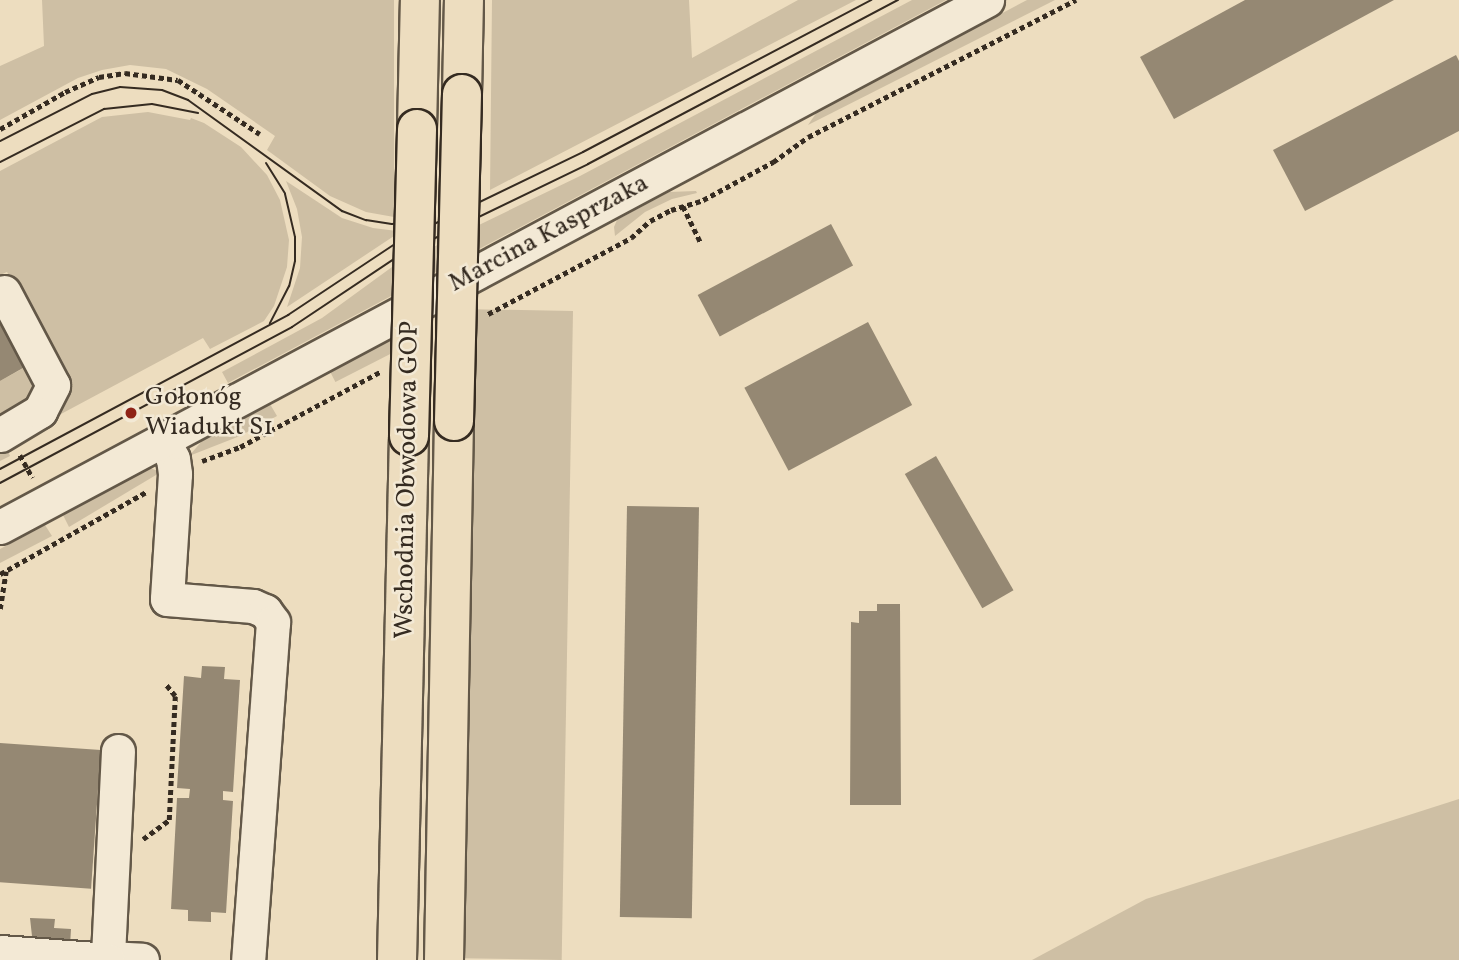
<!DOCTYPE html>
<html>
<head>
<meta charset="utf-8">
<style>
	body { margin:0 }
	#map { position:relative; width:1459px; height:960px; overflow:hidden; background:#edddbf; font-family:Vollkorn,serif }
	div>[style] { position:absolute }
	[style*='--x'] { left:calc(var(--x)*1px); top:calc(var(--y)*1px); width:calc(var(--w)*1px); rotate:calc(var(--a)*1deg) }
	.green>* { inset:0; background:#cebfa4; transform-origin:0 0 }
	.building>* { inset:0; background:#958873; transform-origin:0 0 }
	.path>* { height:4.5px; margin-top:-2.25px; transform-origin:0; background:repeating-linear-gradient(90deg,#352b21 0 5px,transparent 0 8.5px) }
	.roads { filter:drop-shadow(2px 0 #635848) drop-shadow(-2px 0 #635848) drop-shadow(0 2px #635848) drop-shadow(0 -2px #635848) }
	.minor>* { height:33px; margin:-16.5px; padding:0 16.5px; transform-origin:16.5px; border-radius:16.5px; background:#f3e9d5 }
	.highway>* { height:38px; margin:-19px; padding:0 19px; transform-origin:19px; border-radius:19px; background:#edddbf }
	.tram>* { height:2px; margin:-1px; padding:0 1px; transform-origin:1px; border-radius:1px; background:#352b21 }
	.bridges { filter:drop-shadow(2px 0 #352b21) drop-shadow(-2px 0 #352b21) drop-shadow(0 2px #352b21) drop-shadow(0 -2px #352b21) }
	.highway-bridge>* { height:38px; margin:-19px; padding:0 19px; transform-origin:19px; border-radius:19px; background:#edddbf }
	.dots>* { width:19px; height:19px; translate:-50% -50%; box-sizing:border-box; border:4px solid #f3e9d5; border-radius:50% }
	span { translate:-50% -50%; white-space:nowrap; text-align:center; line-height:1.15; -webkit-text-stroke:5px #f3e9d5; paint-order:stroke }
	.street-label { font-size:26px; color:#352b21 }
	.poi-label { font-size:26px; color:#352b21 }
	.left { translate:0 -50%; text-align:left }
</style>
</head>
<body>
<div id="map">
	<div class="green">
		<i style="clip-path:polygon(42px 0,394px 0,394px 217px,366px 212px,330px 196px,267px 150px,275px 136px,207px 89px,166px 69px,130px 65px,102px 70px,78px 78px,0 120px,0 66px,44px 46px)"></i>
		<i style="clip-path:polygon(492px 0,689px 0,692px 58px,798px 0,856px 0,490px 190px)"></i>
		<i style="clip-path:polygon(912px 0,946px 0,228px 383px,222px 372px,322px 318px,392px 267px,580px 176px)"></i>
		<i style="clip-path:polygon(1027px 0,1055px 0,808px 125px,817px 112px)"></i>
		<i style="clip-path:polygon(148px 112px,190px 120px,191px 118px,204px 123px,241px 147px,267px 175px,280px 200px,289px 240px,287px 267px,274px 306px,264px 321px,210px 349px,203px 338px,5px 444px,10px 456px,0 461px,0 443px,63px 374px,7px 272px,0 275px,0 171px,102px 117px)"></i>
		<i style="clip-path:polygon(286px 181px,342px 218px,373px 228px,397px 231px,397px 234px,287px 307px,300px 268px,302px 237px,297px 209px)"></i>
		<i style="clip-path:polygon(696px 191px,697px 193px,672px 199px,645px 212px,615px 236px,614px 227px,617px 220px,669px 192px)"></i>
		<i style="left:573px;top:311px;width:649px;height:100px;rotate:91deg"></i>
		<i style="left:399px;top:335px;width:13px;height:78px;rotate:63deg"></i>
		<i style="clip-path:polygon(29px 365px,42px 386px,0 425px,0 381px)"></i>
		<i style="clip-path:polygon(270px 404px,277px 416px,240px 436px,189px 456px,202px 441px)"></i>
		<i style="clip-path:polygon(150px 468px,161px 472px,69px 527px,63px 515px)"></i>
		<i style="clip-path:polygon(45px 525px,52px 536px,0 563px,0 549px)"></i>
		<i style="clip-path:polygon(1459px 799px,1459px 960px,1032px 960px,1146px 899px)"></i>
	</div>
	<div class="building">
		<i style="clip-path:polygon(1245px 0,1394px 0,1174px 119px,1140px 57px)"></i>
		<i style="clip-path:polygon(1456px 55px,1459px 61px,1459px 131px,1305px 211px,1273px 150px)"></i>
		<i style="left:831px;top:224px;width:47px;height:151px;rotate:62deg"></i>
		<i style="clip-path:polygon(0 309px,30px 364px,0 381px)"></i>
		<i style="left:868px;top:322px;width:94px;height:140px;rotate:62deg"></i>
		<i style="left:936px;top:456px;width:155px;height:36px;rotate:60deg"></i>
		<i style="left:627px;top:506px;width:72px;height:411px;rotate:1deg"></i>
		<i style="clip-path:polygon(877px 604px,900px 604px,901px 805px,850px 805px,851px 622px,859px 623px,859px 611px,877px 611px)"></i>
		<i style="clip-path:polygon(202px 666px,225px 667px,224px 679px,240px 680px,233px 792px,223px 791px,223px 800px,233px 801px,226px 913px,211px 912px,211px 922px,188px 921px,188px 910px,171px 909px,177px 798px,189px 798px,190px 789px,177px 788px,184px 676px,201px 678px)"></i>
		<i style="left:0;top:743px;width:101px;height:139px;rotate:4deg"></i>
		<i style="clip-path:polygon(30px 918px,55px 919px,54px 928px,71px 929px,70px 946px,33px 945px)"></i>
	</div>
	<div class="path">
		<i style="--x:0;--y:129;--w:75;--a:-29.6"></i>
		<i style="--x:65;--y:92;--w:37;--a:-24"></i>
		<i style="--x:99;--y:77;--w:26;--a:-9"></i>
		<i style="--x:125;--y:73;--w:53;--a:7.5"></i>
		<i style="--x:178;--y:80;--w:98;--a:33.4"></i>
		<i style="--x:683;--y:206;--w:41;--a:64.1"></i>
		<i style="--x:488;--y:314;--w:162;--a:-28"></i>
		<i style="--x:631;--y:238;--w:25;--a:-42"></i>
		<i style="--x:650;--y:221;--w:24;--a:-28"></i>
		<i style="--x:671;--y:210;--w:34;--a:-17"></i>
		<i style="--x:703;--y:200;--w:80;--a:-28.5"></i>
		<i style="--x:773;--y:162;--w:43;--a:-35.5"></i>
		<i style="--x:808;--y:137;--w:301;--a:-27.1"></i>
		<i style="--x:20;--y:455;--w:26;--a:61"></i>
		<i style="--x:202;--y:461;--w:40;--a:-20.2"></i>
		<i style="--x:240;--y:447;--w:161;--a:-28.2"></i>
		<i style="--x:0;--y:574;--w:167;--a:-29.3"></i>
		<i style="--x:0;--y:609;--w:38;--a:-81"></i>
		<i style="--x:143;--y:839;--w:32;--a:-36"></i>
		<i style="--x:169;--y:820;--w:124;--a:-87.2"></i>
		<i style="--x:175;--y:696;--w:14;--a:-129"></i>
	</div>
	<div class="roads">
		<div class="minor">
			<i style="--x:0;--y:435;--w:47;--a:-31"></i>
			<i style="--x:40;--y:411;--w:29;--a:-63"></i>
			<i style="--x:53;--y:385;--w:105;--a:-117.8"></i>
			<i style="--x:163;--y:440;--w:21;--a:62"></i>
			<i style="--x:173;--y:459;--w:15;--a:82"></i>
			<i style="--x:175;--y:474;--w:125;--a:93.7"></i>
			<i style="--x:167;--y:599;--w:86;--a:4.7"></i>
			<i style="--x:253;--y:606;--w:13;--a:23"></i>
			<i style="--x:265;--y:611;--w:14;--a:54"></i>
			<i style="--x:273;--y:622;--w:339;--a:94.2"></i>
			<i style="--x:0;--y:527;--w:1119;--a:-28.1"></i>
			<i style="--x:118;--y:751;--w:207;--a:92.8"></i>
			<i style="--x:108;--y:958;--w:34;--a:3"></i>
			<i style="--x:0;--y:952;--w:108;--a:4.2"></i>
		</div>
		<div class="highway">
			<i style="--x:462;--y:94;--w:94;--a:-88.8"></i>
			<i style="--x:417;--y:129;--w:129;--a:-88.7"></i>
			<i style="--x:397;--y:960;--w:524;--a:-88.69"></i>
			<i style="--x:444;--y:960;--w:539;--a:-88.94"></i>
		</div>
	</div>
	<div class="tram">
		<i style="--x:0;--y:141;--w:103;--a:-27.1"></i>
		<i style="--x:92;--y:94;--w:29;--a:-14"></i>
		<i style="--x:120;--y:87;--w:42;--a:4.1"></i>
		<i style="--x:162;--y:90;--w:28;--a:21"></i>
		<i style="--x:188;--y:100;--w:190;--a:35.8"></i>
		<i style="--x:342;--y:211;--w:26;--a:21"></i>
		<i style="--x:366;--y:220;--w:26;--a:9"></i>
		<i style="--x:392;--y:224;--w:39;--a:-7"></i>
		<i style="--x:0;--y:162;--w:117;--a:-27"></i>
		<i style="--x:104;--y:109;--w:48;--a:-5.9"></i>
		<i style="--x:152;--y:104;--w:47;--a:11.1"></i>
		<i style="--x:266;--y:163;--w:36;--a:58"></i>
		<i style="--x:285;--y:194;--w:44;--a:76.9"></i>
		<i style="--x:295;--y:237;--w:24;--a:90"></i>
		<i style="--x:295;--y:261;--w:26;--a:103"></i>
		<i style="--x:289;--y:286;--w:42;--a:117.2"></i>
		<i style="--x:0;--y:469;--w:327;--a:-28.1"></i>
		<i style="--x:288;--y:315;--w:136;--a:-33.6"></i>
		<i style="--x:401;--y:240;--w:202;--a:-25.8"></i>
		<i style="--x:583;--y:152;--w:326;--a:-27.8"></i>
		<i style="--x:0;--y:483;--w:331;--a:-28.1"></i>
		<i style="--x:292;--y:327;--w:130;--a:-33.7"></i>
		<i style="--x:400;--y:255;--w:209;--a:-25.8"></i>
		<i style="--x:588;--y:164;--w:351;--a:-27.9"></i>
	</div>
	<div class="bridges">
		<div class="highway-bridge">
			<i style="--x:454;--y:421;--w:327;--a:-88.6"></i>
			<i style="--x:409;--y:436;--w:307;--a:-88.5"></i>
		</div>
	</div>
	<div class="dots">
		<i style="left:131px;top:413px;background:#8f2418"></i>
	</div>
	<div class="street-label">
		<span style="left:549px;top:234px;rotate:-28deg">Marcina Kasprzaka</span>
		<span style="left:408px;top:480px;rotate:-89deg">Wschodnia Obwodowa GOP</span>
	</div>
	<div class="poi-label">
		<span class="left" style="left:145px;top:413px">Gołonóg<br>Wiadukt S1</span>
	</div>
</div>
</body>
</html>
